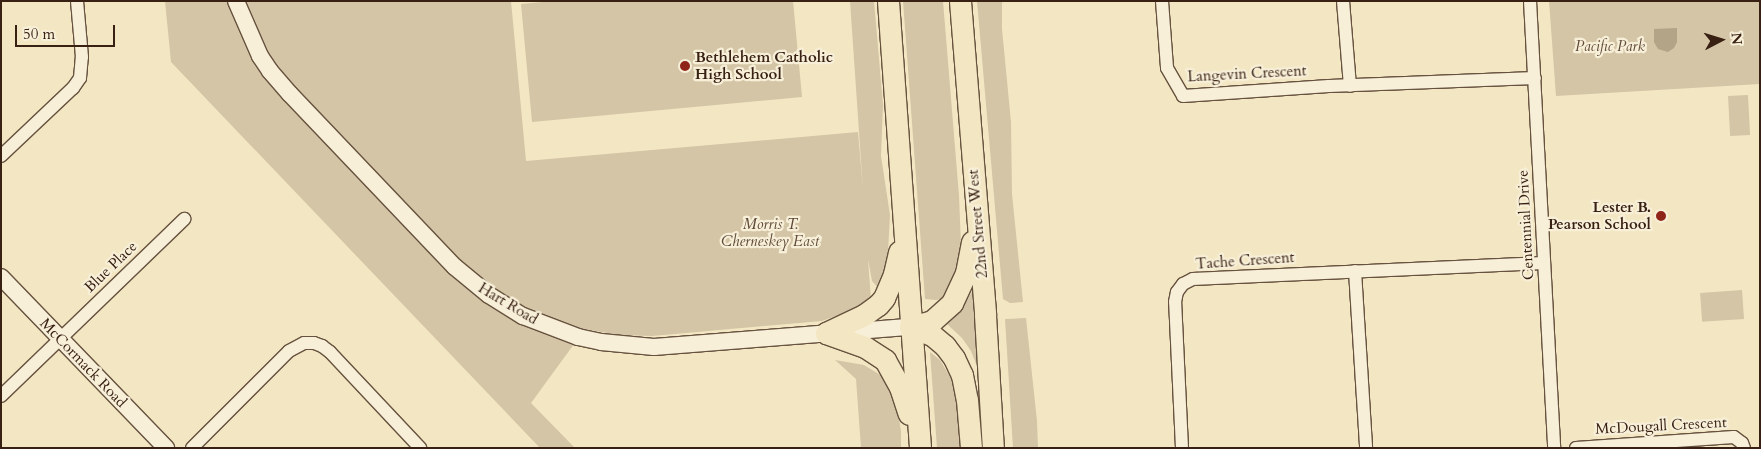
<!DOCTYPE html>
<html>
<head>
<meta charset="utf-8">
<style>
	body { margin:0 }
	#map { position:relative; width:1761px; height:449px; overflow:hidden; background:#f3e7c3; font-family:Cardo,serif }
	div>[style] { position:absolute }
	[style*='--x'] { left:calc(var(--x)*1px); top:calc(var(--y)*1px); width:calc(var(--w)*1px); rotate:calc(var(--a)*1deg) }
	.green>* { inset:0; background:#d3c5a5; transform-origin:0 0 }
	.water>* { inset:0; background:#b3a387 }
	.roads { filter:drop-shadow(1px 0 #67523f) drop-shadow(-1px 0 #67523f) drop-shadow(0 1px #67523f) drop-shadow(0 -1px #67523f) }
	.minor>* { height:12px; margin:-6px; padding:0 6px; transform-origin:6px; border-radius:6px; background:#f7efd8 }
	.tertiary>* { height:16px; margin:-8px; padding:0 8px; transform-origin:8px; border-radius:8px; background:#f7efd8 }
	.trunk>* { height:21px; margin:-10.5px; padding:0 10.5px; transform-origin:10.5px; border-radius:10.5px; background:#f3e7c3 }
	.dots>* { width:14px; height:14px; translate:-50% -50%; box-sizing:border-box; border:2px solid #f7efd8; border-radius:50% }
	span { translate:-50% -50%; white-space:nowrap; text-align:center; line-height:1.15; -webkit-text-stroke:4.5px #f7efd8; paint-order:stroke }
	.park-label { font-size:15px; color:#5f4938; font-style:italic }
	.poi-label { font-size:15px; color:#382013; font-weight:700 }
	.left { translate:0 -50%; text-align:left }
	.right { translate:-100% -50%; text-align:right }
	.street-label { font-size:15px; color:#382013 }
	.frame { position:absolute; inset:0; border:2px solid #382013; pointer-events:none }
	.north { position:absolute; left:1696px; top:15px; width:50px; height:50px; -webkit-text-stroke:4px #f7efd8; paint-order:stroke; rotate:85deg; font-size:14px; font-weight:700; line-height:20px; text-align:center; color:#382013 }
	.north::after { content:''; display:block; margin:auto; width:18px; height:22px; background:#382013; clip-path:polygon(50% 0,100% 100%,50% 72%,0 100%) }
	.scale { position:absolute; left:15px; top:25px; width:100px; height:22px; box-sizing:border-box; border:2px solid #382013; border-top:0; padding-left:6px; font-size:15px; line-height:18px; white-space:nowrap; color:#382013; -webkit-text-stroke:4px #f7efd8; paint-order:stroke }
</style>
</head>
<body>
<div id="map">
	<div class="green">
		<i style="clip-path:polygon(165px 1px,511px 1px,526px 161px,858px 132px,863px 190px,850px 1px,874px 1px,883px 105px,881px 156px,890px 215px,887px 271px,879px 289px,872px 281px,868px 259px,871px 299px,863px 306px,822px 321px,652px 336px,618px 335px,585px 329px,531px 403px,575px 448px,540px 448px,171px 62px)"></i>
		<i style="clip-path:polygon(554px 1px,793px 1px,802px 97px,532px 122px,521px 4px)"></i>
		<i style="clip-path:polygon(903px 1px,943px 1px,959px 196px,961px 245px,949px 297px,936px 300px,925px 299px)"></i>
		<i style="clip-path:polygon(977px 1px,1002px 1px,1002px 29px,1011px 122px,1012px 194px,1023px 302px,1010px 303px,1003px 299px)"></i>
		<i style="clip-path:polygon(1549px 1px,1760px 1px,1760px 84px,1556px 96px)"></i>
		<i style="left:1748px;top:95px;width:40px;height:20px;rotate:87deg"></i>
		<i style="clip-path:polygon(973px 290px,978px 369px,971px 351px,962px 338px,947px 324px,962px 308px)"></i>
		<i style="left:1742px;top:290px;width:29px;height:42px;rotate:86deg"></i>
		<i style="clip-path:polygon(1026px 318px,1037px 421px,1038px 448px,1013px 448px,1005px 319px)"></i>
		<i style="clip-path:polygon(930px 352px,940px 360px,956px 387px,962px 448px,937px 448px)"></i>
		<i style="clip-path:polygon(835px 360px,864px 365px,882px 376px,894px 388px,901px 431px,901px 448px,861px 448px,856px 379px)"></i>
	</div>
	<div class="water">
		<i style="clip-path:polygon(1677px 28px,1677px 42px,1674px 48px,1668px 52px,1658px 49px,1654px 42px,1654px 29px)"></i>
	</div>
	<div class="roads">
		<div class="minor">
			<i style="--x:1162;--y:1;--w:67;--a:85.7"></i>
			<i style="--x:1167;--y:68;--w:32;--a:60"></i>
			<i style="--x:1183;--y:96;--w:146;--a:-3.9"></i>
			<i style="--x:1329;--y:86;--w:206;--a:-2.2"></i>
			<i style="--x:1343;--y:1;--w:85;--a:85.3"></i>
			<i style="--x:1530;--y:1;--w:448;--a:86.9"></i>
			<i style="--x:1;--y:156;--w:99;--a:-43.4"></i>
			<i style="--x:73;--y:88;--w:12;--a:-55"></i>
			<i style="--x:80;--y:78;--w:21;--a:-85"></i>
			<i style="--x:82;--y:57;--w:56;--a:-95.1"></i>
			<i style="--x:1355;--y:271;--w:177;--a:86.4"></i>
			<i style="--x:1;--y:396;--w:255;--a:-44"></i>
			<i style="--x:192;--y:448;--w:137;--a:-45"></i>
			<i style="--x:289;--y:351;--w:17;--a:-28"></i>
			<i style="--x:304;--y:343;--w:10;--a:0"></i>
			<i style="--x:314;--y:343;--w:9;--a:21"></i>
			<i style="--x:322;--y:346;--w:10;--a:37"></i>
			<i style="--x:330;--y:352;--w:132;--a:46.8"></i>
			<i style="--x:1182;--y:448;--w:146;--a:-92.7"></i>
			<i style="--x:1175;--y:302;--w:10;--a:-79"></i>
			<i style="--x:1177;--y:292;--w:10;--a:-53"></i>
			<i style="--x:1183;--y:284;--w:11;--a:-27"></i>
			<i style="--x:1193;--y:279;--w:350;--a:-2.6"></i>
			<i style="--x:1576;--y:448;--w:158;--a:-4"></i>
			<i style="--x:1734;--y:437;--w:10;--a:37"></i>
			<i style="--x:1742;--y:443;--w:5;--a:68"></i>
		</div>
		<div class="tertiary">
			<i style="--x:236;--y:1;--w:60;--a:66.4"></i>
			<i style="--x:260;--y:56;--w:18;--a:56"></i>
			<i style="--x:270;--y:71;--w:30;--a:49"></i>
			<i style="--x:290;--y:94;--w:239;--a:46.4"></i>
			<i style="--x:455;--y:267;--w:44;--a:39.5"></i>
			<i style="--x:489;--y:295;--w:40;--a:32"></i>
			<i style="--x:523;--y:316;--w:59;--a:20.9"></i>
			<i style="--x:578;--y:337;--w:24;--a:12"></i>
			<i style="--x:601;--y:342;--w:53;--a:5.4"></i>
			<i style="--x:654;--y:347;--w:257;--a:-4.5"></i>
			<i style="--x:1;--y:277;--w:238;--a:46"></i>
		</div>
		<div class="trunk">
			<i style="--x:888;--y:1;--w:448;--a:85.9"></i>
			<i style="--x:960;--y:1;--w:315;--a:85.4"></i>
			<i style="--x:985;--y:315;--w:133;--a:86.6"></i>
			<i style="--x:910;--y:327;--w:23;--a:20"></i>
			<i style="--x:932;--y:335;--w:17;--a:40"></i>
			<i style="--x:945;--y:346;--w:15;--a:53"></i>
			<i style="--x:954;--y:358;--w:19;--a:65"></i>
			<i style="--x:962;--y:375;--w:25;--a:79"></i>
			<i style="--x:967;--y:400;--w:48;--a:85.2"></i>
			<i style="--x:910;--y:327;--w:23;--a:-15"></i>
			<i style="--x:932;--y:321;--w:27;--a:-42"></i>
			<i style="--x:952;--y:303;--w:33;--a:-65"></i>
			<i style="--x:966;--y:273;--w:32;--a:-79"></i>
			<i style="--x:826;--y:333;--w:41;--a:19.7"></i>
			<i style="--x:865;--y:347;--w:24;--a:33"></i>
			<i style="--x:885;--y:360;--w:31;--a:61"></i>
			<i style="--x:900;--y:387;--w:28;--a:72"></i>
			<i style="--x:826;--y:333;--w:42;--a:-25.3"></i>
			<i style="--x:864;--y:315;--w:17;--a:-36"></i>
			<i style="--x:878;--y:305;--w:9;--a:-49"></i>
			<i style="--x:884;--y:298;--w:26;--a:-67"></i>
			<i style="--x:894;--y:274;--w:23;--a:-77"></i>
		</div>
	</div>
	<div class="dots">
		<i style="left:685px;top:66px;background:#8f2418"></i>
		<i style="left:1661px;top:216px;background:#8f2418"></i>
	</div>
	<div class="park-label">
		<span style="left:1610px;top:47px">Pacific Park</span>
		<span style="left:770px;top:233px">Morris T.<br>Cherneskey East</span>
	</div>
	<div class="poi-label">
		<span class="left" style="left:695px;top:66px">Bethlehem Catholic<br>High School</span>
		<span class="right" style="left:1651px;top:216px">Lester B.<br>Pearson School</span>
	</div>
	<div class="street-label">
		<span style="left:1247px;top:74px;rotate:-3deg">Langevin Crescent</span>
		<span style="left:978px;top:224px;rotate:-95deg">22nd Street West</span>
		<span style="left:1526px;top:225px;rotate:-93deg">Centennial Drive</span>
		<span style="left:1245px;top:261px;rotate:-4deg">Tache Crescent</span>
		<span style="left:111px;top:267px;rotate:-44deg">Blue Place</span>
		<span style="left:508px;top:304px;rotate:31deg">Hart Road</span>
		<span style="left:83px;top:363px;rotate:46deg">McCormack Road</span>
		<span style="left:1661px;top:426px;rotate:-3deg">McDougall Crescent</span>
	</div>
	<div class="frame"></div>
	<div class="north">N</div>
	<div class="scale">50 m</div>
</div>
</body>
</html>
